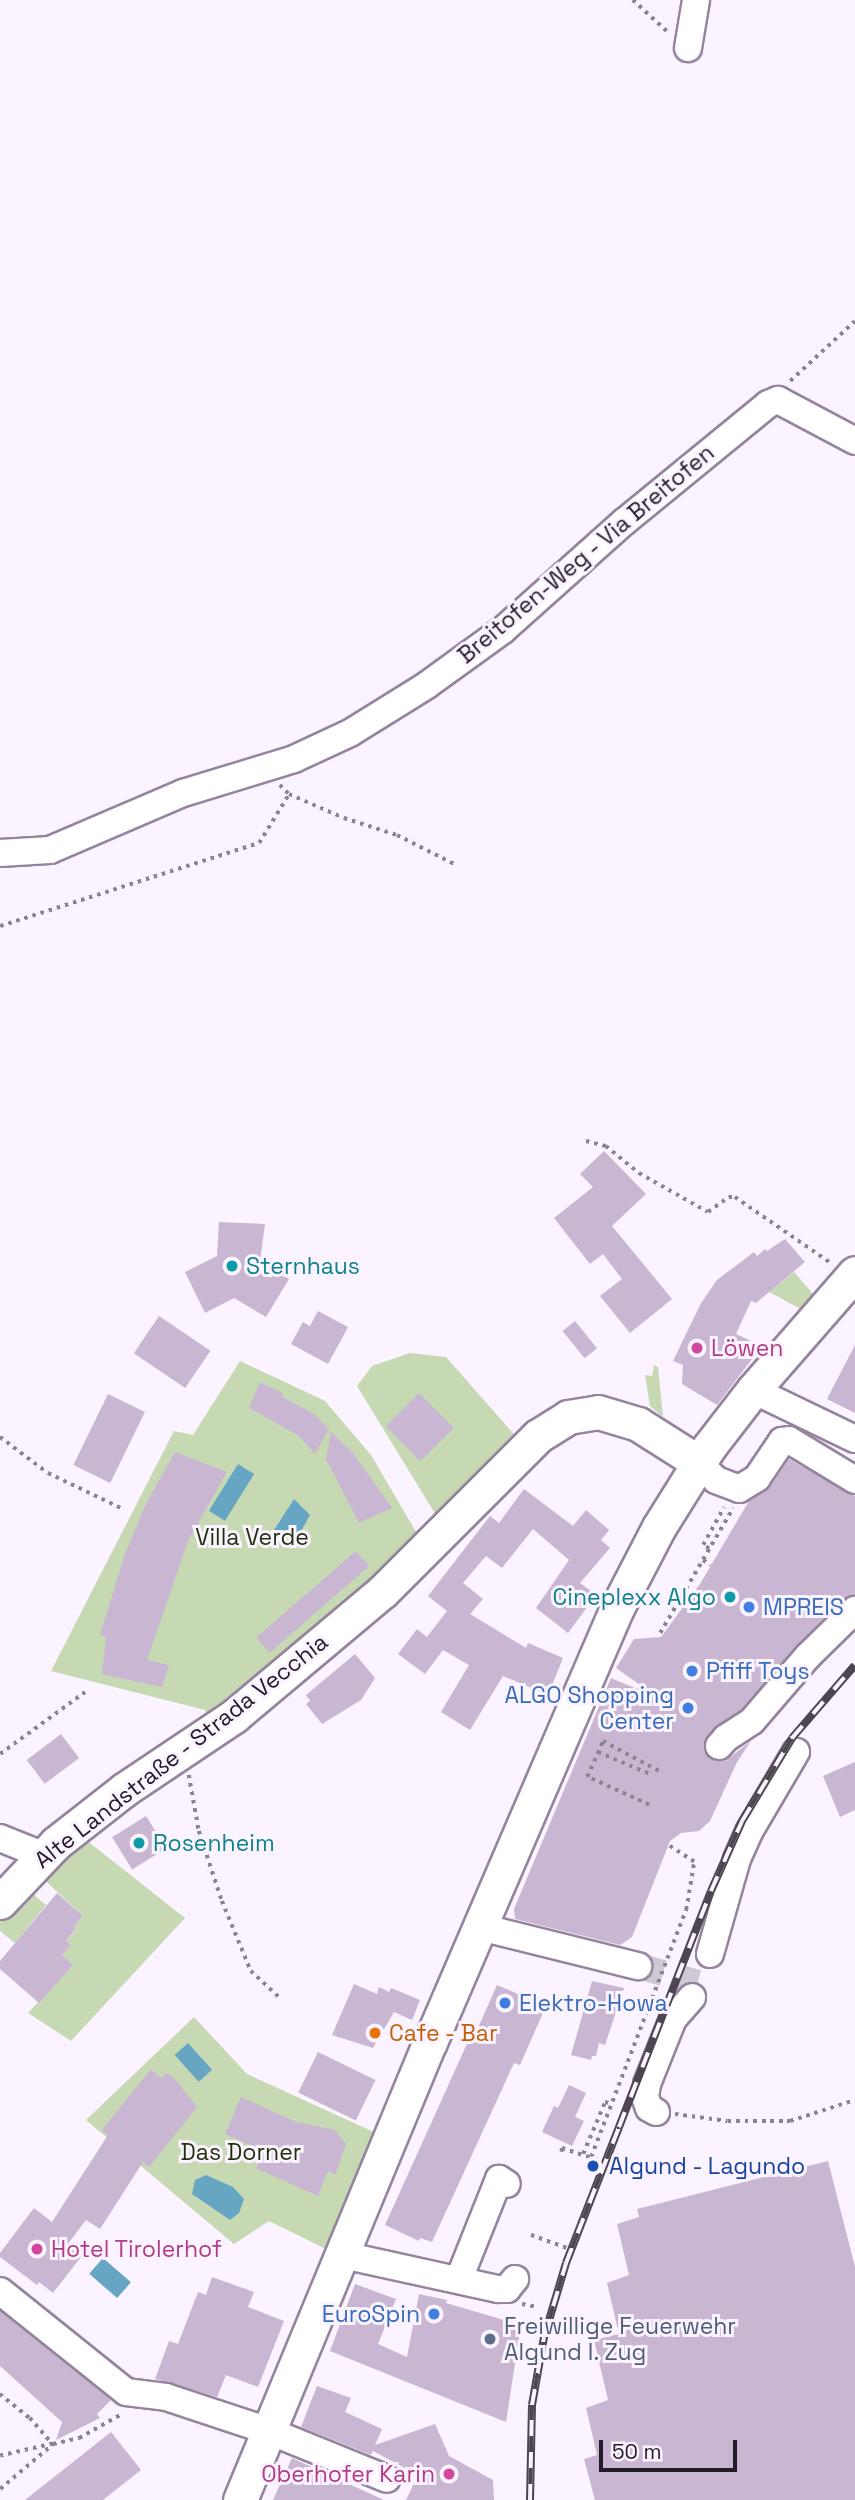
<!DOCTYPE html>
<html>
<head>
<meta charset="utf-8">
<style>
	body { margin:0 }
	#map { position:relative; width:855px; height:2500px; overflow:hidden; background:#fbf3ff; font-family:"Space Grotesk",sans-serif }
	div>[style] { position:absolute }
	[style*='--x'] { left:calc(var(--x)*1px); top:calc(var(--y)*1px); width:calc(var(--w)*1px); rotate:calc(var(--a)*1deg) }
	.green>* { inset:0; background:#c6d9b3 }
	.water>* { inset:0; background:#66a6c3; transform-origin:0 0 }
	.building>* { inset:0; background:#c8b6d2; transform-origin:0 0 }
	.minor-tunnel>* { height:26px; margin-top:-13px; transform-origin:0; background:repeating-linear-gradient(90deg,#d0c8d4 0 26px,transparent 0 39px) }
	.path>* { height:3.5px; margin-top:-1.75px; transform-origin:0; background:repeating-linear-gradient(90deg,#8b848f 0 3.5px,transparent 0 8.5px) }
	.roads { filter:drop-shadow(2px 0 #95849e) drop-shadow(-2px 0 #95849e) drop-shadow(0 2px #95849e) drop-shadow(0 -2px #95849e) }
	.minor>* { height:26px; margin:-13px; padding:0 13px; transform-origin:13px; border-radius:13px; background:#fff }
	.major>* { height:33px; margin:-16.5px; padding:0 16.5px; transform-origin:16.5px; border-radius:16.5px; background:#fff }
	.rail>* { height:8px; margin-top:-4px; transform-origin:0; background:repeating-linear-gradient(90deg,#fbf3ff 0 16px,#4c4650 0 32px); box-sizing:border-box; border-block:2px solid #4c4650 }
	.dots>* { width:19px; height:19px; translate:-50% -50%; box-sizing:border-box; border:4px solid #fbf3ff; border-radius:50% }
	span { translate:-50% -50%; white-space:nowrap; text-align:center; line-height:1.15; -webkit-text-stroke:6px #fbf3ff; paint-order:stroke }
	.street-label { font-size:23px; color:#221c26 }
	.culture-label { font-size:23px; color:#0d838f }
	.left { translate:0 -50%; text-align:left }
	.right { translate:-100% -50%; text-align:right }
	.hotel-label { font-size:23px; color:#b23c85 }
	.park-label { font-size:23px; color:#1f3009 }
	.shop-label { font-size:23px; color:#366cbe }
	.food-label { font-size:23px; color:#c56008 }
	.transit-label { font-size:23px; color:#164399 }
	.service-label { font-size:23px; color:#4e5e75 }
	.scale { position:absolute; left:599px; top:2440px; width:138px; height:32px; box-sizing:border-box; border:4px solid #221c26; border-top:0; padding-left:9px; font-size:21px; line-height:24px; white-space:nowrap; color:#221c26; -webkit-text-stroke:5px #fbf3ff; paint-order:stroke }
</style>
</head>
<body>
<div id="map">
	<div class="green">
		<i style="clip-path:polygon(794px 1272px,814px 1295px,801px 1309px,769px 1292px)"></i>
		<i style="clip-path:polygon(410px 1353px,446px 1357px,526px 1448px,445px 1530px,357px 1386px,372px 1366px)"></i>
		<i style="clip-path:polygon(240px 1361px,325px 1401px,371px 1455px,422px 1542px,214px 1722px,205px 1710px,51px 1671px,174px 1431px,193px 1435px)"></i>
		<i style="clip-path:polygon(654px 1365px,658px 1367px,663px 1417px,650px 1406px,645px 1375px,652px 1376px)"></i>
		<i style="clip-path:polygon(81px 1836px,185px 1918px,71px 2041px,28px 2013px,73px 1965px,62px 1955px,71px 1945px,66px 1941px,76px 1930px,73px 1927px,83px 1916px,37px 1873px)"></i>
		<i style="clip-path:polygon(25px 1887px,46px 1905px,15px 1943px,0 1931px,0 1915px)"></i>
		<i style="clip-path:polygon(194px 2017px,247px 2074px,376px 2133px,328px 2250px,269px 2221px,234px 2244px,86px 2120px)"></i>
	</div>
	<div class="water">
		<i style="left:238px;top:1464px;width:19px;height:55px;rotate:32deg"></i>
		<i style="clip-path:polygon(294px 1499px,310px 1515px,295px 1542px,274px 1530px)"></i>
		<i style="left:188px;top:2043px;width:36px;height:18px;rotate:48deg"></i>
		<i style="clip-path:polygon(206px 2175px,233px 2187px,244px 2199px,239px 2213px,230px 2220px,192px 2194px,195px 2180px)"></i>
		<i style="left:103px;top:2258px;width:37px;height:21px;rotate:41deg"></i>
	</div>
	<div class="building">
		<i style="clip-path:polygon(604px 1151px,646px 1194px,612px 1226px,672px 1299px,630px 1333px,600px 1296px,622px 1279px,603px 1254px,590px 1264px,554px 1218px,593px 1187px,580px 1174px)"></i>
		<i style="clip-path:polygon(219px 1222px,265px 1224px,260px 1261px,289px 1279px,266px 1317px,234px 1298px,205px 1313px,185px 1272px,217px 1256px)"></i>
		<i style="clip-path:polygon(785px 1239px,805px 1262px,756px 1303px,751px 1301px,736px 1334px,762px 1346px,717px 1405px,682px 1384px,683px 1365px,673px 1361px,701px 1303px,717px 1280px,754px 1252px,757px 1256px,765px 1249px,767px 1251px)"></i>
		<i style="clip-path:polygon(318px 1311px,348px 1327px,328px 1364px,291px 1344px,303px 1322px,310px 1326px)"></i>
		<i style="left:159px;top:1316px;width:62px;height:45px;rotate:34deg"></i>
		<i style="left:575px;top:1321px;width:35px;height:16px;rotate:51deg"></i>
		<i style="clip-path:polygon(855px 1345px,855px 1413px,827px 1399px)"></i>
		<i style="clip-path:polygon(260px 1382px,283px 1393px,281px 1396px,314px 1414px,329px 1429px,315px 1454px,299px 1436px,249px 1408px)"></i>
		<i style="left:419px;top:1393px;width:49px;height:47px;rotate:45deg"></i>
		<i style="left:108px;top:1394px;width:41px;height:79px;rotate:26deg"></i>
		<i style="clip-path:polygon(331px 1432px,353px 1453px,392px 1508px,359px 1523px,326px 1459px)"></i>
		<i style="clip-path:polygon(175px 1452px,227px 1472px,188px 1541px,147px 1660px,169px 1665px,162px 1687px,102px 1674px,106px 1637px,100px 1635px,125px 1554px,145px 1506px)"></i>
		<i style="clip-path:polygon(789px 1459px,855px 1496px,855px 1595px,844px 1599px,796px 1646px,742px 1709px,707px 1736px,704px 1752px,717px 1761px,725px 1761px,751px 1741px,737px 1762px,710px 1821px,699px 1831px,681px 1833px,670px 1841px,632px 1937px,620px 1945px,515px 1919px,514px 1909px,611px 1678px,637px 1689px,640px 1685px,616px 1668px,634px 1639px,661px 1637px,700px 1584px,749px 1501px,770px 1487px)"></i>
		<i style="clip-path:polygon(524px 1489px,573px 1526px,586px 1510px,609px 1530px,601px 1540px,610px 1548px,580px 1583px,596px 1595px,568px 1633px,536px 1608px,569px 1560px,533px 1529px,502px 1568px,486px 1556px,463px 1583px,483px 1599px,470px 1614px,526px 1648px,528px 1643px,563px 1658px,548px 1695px,503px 1676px,470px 1730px,441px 1712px,469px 1665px,443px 1650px,425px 1674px,398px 1654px,417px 1629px,427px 1637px,447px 1611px,428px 1596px,490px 1516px,499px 1523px)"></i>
		<i style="left:356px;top:1551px;width:20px;height:132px;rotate:49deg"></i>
		<i style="clip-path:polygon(355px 1654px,375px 1678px,361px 1700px,322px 1724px,306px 1704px,310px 1701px,306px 1695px)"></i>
		<i style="left:61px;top:1734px;width:30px;height:43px;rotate:53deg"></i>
		<i style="clip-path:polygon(855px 1762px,855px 1810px,840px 1817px,823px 1776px)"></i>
		<i style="left:146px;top:1816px;width:38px;height:40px;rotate:58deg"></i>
		<i style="clip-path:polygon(57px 1893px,83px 1916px,73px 1927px,76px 1929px,66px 1941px,71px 1945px,62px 1955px,73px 1965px,39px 2003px,0 1969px,0 1961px)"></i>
		<i style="clip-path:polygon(592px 1981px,624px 1988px,605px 2045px,599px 2043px,596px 2056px,592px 2056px,591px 2060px,571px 2055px)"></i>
		<i style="clip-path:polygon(354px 1984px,377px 1994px,379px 1987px,389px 1992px,391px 1988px,420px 2000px,412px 2020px,394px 2012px,373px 2048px,332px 2035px)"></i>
		<i style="clip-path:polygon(497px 1985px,546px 2006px,520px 2065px,514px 2063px,432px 2242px,420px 2238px,419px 2241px,385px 2225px,471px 2035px,474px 2037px)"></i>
		<i style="left:318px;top:2052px;width:64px;height:45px;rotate:26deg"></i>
		<i style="clip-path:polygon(151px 2069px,161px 2078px,166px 2073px,174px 2078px,197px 2107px,149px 2167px,143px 2162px,100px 2229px,86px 2220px,67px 2245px,81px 2257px,53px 2293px,39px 2282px,37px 2285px,0 2257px,0 2253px,34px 2208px,52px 2222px,108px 2135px,102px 2130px)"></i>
		<i style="clip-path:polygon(569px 2085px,586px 2093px,575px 2117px,584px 2121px,572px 2146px,542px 2132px,554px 2106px,558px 2108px)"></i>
		<i style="clip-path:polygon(241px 2097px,296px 2122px,335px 2130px,346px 2144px,335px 2175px,328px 2171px,318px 2196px,256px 2168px,264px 2152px,225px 2134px)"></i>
		<i style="clip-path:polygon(828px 2161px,855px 2267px,855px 2500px,595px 2500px,584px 2459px,597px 2455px,586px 2408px,608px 2400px,594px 2340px,619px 2334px,607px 2283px,629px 2275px,617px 2224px,639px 2217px,637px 2209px)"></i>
		<i style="clip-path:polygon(212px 2277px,254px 2292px,248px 2307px,284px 2321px,258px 2387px,226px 2375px,217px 2397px,155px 2379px,169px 2341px,178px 2344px,198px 2292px,206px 2295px)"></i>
		<i style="clip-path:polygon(355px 2284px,396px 2299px,378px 2344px,407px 2357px,419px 2294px,447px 2300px,446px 2303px,521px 2325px,506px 2422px,330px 2351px)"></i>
		<i style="clip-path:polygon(0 2311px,111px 2400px,97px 2414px,100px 2418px,56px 2440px,62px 2422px,0 2366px)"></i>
		<i style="clip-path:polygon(317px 2386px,351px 2398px,345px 2412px,382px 2429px,375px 2445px,435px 2424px,449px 2456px,493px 2480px,494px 2500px,406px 2500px,418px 2475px,373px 2451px,371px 2455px,301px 2427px)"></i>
		<i style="clip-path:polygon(111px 2432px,141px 2470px,103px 2500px,25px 2500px)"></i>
		<i style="clip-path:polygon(292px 2458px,384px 2500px,273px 2500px)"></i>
	</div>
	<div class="minor-tunnel">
		<i style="--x:638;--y:1966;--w:62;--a:15.8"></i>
	</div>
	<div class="path">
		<i style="--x:633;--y:0;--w:50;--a:42.6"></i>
		<i style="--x:790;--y:381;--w:88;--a:-42.7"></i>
		<i style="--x:280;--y:785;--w:13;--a:45"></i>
		<i style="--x:289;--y:794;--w:60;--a:23.6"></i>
		<i style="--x:344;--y:818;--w:56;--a:17.8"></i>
		<i style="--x:397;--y:835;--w:68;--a:26.9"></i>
		<i style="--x:0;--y:926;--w:272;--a:-17.8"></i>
		<i style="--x:259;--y:843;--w:57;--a:-58.5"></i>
		<i style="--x:586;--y:1141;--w:21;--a:14"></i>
		<i style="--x:606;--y:1146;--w:43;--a:39.3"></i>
		<i style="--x:639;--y:1173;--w:79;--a:29.5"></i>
		<i style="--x:708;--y:1212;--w:26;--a:-36"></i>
		<i style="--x:729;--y:1197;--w:6;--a:0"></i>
		<i style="--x:735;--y:1197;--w:118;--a:34.6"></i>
		<i style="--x:0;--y:1437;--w:60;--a:36.9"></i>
		<i style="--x:48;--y:1473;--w:81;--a:25.6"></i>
		<i style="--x:709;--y:1549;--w:7;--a:-146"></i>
		<i style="--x:703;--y:1545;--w:43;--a:-61.1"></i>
		<i style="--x:703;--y:1560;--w:9;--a:32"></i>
		<i style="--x:660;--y:1633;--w:145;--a:-59.7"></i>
		<i style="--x:598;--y:1752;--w:56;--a:22.9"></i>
		<i style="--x:0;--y:1754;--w:105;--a:-36.1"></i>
		<i style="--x:189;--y:1775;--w:57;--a:79.9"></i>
		<i style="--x:199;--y:1831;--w:74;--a:71.8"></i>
		<i style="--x:222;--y:1901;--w:76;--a:67.5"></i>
		<i style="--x:251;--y:1971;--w:41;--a:43"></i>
		<i style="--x:649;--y:1805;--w:68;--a:-155.7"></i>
		<i style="--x:587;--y:1777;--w:39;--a:-66"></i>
		<i style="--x:603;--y:1741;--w:68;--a:28.1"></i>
		<i style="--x:675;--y:2114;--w:53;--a:7.5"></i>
		<i style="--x:728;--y:2121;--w:62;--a:0"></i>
		<i style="--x:790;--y:2121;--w:68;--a:-17.9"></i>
		<i style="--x:561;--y:2152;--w:4;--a:-76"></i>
		<i style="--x:562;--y:2148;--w:41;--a:18.4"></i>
		<i style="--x:583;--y:2154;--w:56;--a:-67.1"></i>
		<i style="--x:605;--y:2102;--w:8;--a:14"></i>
		<i style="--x:591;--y:2157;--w:265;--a:-69"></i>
		<i style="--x:686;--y:1910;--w:49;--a:-80.5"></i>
		<i style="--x:694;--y:1862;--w:31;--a:-147"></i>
		<i style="--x:531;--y:2235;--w:38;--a:20"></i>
		<i style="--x:522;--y:2304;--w:16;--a:11"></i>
		<i style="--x:0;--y:2394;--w:38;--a:39"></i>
		<i style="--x:30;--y:2418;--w:35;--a:49"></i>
		<i style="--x:53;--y:2444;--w:54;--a:167.2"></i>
		<i style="--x:0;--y:2489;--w:70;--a:-40.3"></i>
		<i style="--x:53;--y:2444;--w:27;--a:-13"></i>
		<i style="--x:79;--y:2438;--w:49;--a:-29.2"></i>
	</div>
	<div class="roads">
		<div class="minor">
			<i style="--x:688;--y:48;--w:49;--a:-80.5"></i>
			<i style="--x:0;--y:853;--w:50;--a:-3.4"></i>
			<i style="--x:50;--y:850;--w:145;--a:-23.2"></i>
			<i style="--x:183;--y:793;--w:116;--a:-17"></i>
			<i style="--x:294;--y:759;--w:62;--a:-24.9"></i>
			<i style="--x:350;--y:733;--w:91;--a:-31.9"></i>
			<i style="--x:427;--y:685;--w:94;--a:-35.9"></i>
			<i style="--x:503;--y:630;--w:162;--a:-41.8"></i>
			<i style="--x:624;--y:522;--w:186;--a:-39.3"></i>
			<i style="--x:768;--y:404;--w:11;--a:-22"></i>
			<i style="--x:778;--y:400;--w:87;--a:28"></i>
			<i style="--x:753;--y:1390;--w:113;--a:25.7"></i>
			<i style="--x:698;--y:1462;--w:25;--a:45"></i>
			<i style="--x:716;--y:1480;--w:25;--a:21"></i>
			<i style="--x:739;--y:1489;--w:21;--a:-31"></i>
			<i style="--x:757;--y:1478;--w:45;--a:-56"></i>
			<i style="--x:782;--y:1441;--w:7;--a:-8"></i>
			<i style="--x:789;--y:1440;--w:77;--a:31.2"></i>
			<i style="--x:719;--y:1746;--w:11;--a:-49"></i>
			<i style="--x:726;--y:1738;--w:31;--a:-33"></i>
			<i style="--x:752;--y:1721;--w:86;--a:-49.3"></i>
			<i style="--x:808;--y:1656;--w:66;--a:-44.4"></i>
			<i style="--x:0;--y:1838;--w:45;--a:22"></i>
			<i style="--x:480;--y:1927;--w:163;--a:13.9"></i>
			<i style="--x:710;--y:1954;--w:99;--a:-74.1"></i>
			<i style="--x:737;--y:1859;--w:30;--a:-66"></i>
			<i style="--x:749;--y:1832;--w:93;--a:-59.6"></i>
			<i style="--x:656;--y:2112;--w:8;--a:-150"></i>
			<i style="--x:649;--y:2108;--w:12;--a:-110"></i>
			<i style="--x:645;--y:2097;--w:13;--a:-81"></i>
			<i style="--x:647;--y:2084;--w:70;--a:-68.2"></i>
			<i style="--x:673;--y:2019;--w:29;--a:-49"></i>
			<i style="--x:343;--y:2255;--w:159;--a:12.4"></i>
			<i style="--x:498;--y:2289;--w:9;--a:0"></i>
			<i style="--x:507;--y:2289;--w:13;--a:-51"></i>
			<i style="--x:459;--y:2279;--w:108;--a:-68.2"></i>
			<i style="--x:499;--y:2179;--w:9;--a:32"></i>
			<i style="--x:0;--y:2291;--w:161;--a:38.7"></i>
			<i style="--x:126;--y:2392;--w:40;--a:7.1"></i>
			<i style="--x:166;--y:2397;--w:108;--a:18.3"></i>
			<i style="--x:269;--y:2431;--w:127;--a:22.1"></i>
		</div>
		<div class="major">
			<i style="--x:0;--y:1902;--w:81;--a:-46.5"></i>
			<i style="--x:56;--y:1843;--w:88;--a:-38"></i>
			<i style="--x:125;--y:1789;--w:131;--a:-33.8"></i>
			<i style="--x:234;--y:1716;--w:193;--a:-40"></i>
			<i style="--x:382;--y:1592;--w:221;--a:-45"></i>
			<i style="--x:538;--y:1436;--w:36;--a:-32"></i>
			<i style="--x:568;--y:1417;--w:30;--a:-9"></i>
			<i style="--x:598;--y:1412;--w:42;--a:16.7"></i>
			<i style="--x:638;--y:1424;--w:71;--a:32.3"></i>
			<i style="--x:240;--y:2500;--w:496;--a:-67.5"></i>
			<i style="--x:430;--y:2042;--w:473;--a:-66.7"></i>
			<i style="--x:617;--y:1608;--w:91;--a:-62.6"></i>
			<i style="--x:659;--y:1527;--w:94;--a:-58"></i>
			<i style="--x:709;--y:1447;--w:72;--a:-52.3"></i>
			<i style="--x:753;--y:1390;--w:155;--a:-48.9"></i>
		</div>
	</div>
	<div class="rail">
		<i style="--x:530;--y:2500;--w:95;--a:-88.8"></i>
		<i style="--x:532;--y:2405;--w:69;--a:-80"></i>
		<i style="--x:544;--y:2337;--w:77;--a:-73.4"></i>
		<i style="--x:566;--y:2263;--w:146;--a:-68.7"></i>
		<i style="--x:619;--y:2127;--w:253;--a:-68.7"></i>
		<i style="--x:711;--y:1891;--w:77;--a:-66.1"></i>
		<i style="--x:742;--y:1821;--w:97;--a:-58.9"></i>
		<i style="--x:792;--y:1738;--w:96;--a:-49.2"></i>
	</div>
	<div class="dots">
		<i style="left:232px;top:1266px;background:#0f9aa8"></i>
		<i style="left:697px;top:1348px;background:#d1479c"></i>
		<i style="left:730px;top:1597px;background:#0f9aa8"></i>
		<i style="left:749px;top:1607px;background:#3f7fe0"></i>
		<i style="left:692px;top:1671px;background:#3f7fe0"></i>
		<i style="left:688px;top:1708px;background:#3f7fe0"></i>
		<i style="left:139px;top:1843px;background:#0f9aa8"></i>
		<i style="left:505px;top:2003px;background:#3f7fe0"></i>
		<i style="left:375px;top:2033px;background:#e8710a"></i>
		<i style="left:593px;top:2166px;background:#1a4fb4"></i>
		<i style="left:37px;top:2249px;background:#d1479c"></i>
		<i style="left:434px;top:2314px;background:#3f7fe0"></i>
		<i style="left:490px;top:2339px;background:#5c6f8a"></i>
		<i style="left:449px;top:2474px;background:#d1479c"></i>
	</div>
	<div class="street-label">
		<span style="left:586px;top:554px;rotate:-40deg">Breitofen-Weg - Via Breitofen</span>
		<span style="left:181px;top:1751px;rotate:-38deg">Alte Landstraße - Strada Vecchia</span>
	</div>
	<div class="culture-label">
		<span class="left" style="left:246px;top:1266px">Sternhaus</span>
		<span class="right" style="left:716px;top:1597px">Cineplexx Algo</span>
		<span class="left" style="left:153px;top:1843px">Rosenheim</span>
	</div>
	<div class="hotel-label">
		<span class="left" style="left:711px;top:1348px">Löwen</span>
		<span class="left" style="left:51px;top:2249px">Hotel Tirolerhof</span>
		<span class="right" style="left:435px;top:2474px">Oberhofer Karin</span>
	</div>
	<div class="park-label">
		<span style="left:252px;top:1537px">Villa Verde</span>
		<span style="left:241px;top:2152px">Das Dorner</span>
	</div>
	<div class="shop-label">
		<span class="left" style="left:763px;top:1607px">MPREIS</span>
		<span class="left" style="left:706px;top:1671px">Pfiff Toys</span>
		<span class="right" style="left:674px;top:1708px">ALGO Shopping<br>Center</span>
		<span class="left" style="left:519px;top:2003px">Elektro-Howa</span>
		<span class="right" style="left:420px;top:2314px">EuroSpin</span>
	</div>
	<div class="food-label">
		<span class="left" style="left:389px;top:2033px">Cafe - Bar</span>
	</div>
	<div class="transit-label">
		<span class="left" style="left:609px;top:2166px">Algund - Lagundo</span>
	</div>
	<div class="service-label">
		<span class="left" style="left:504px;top:2339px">Freiwillige Feuerwehr<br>Algund I. Zug</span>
	</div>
	<div class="scale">50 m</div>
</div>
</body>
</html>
